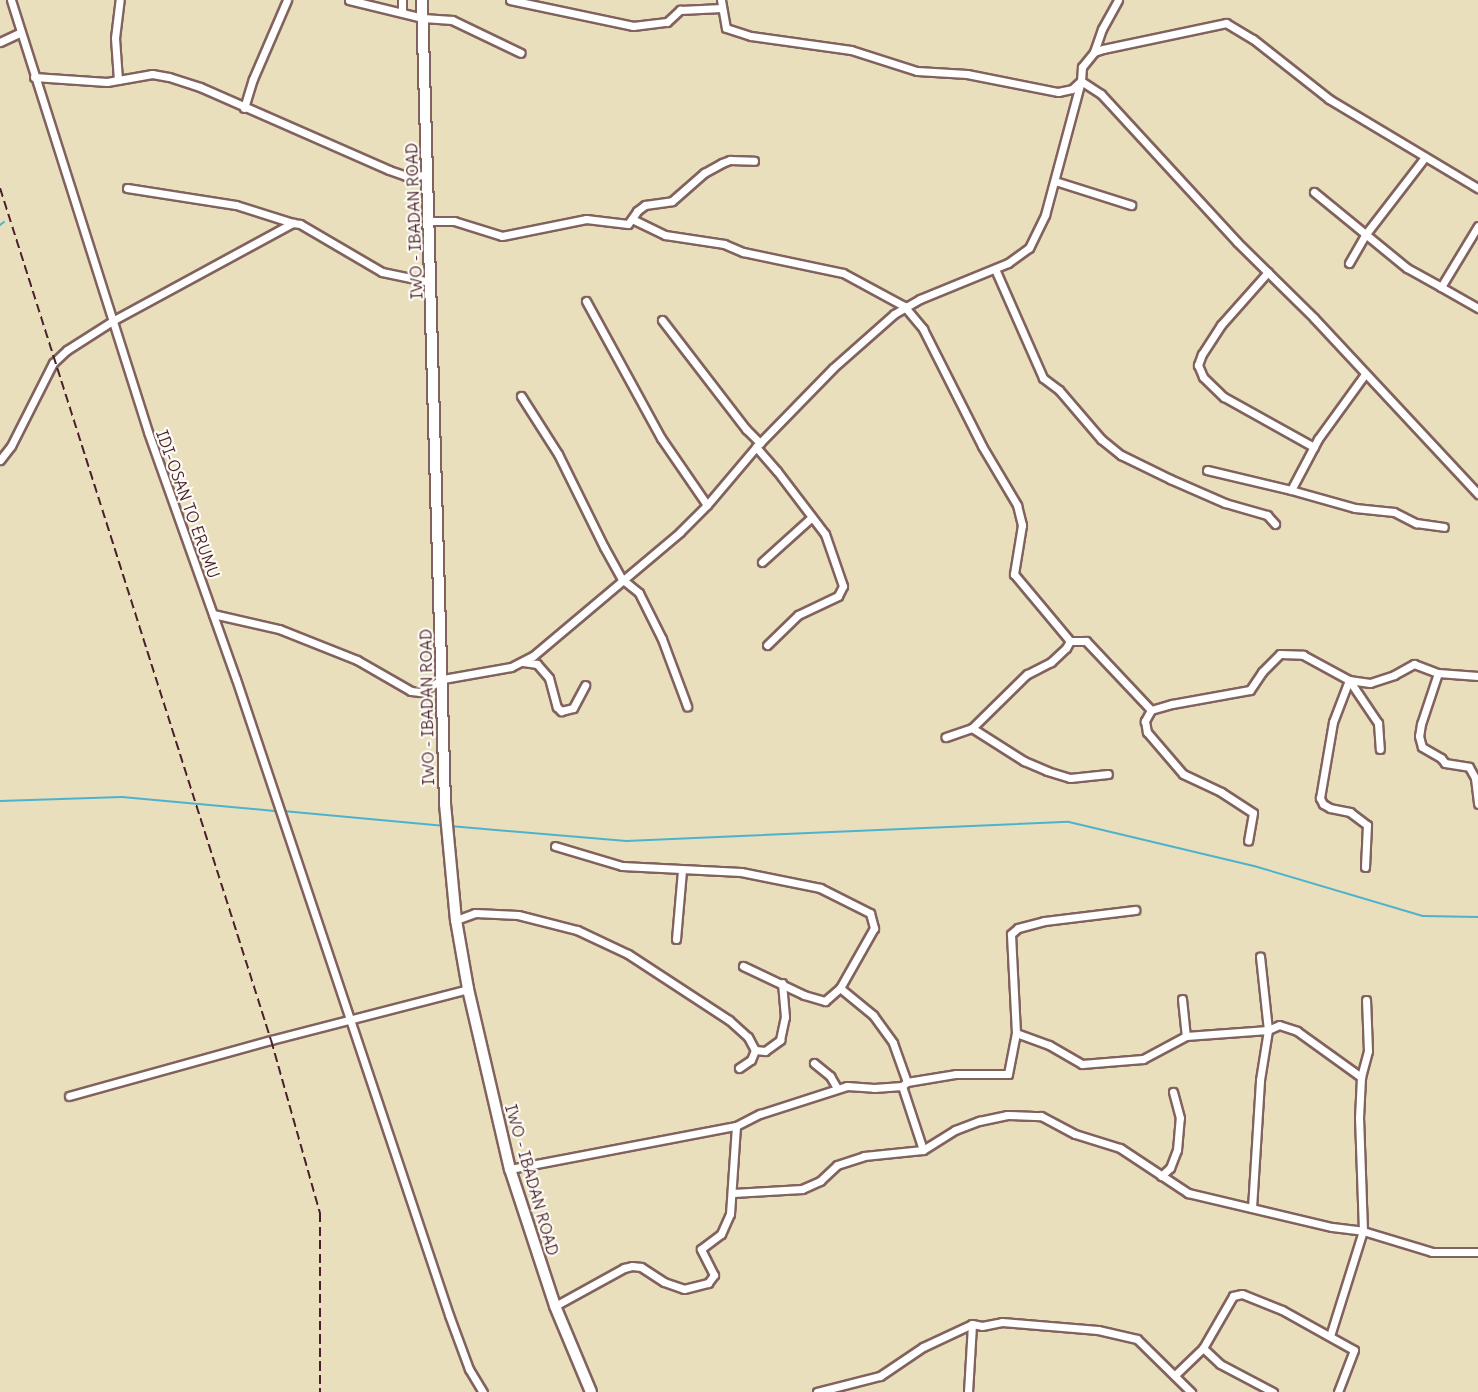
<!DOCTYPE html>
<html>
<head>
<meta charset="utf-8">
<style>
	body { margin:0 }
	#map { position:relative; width:1478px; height:1392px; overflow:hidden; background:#e9dfbc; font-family:Delius,sans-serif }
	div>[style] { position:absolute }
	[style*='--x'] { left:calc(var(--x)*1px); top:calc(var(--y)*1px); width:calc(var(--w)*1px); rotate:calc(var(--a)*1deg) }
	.stream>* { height:2px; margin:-1px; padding:0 1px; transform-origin:1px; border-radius:1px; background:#4eb2cd }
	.roads { filter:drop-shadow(2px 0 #82625e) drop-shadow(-2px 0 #82625e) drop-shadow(0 2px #82625e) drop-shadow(0 -2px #82625e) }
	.street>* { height:7px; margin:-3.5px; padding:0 3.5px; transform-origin:3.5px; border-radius:3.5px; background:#fff }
	.primary>* { height:10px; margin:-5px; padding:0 5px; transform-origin:5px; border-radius:5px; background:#fff }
	.rail>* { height:2px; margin-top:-1px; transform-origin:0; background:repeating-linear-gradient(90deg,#4a1f2b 0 9px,transparent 0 13.5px) }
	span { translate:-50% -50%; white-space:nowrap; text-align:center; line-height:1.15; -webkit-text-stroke:4.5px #fdfcf7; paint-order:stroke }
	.street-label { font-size:16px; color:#4a1f2b }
</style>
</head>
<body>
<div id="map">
	<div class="stream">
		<i style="--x:0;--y:225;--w:5;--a:-37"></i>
		<i style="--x:0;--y:801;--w:122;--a:-1.9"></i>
		<i style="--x:122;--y:797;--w:156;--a:5.2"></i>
		<i style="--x:283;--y:811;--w:163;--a:5.3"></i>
		<i style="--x:450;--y:826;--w:177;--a:4.9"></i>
		<i style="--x:626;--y:841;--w:443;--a:-2.5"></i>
		<i style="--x:1069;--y:822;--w:190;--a:13.4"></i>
		<i style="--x:1254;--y:866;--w:176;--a:16.5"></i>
		<i style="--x:1423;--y:916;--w:55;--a:1"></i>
	</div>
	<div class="roads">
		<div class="street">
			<i style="--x:11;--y:0;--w:453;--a:72.4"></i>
			<i style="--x:148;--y:432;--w:262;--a:70.4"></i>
			<i style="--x:236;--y:679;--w:671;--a:71.48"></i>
			<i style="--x:449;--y:1315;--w:58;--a:69.7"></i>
			<i style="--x:469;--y:1369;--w:27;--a:59"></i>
			<i style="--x:349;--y:0;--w:76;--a:13.7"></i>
			<i style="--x:423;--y:18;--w:29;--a:4"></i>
			<i style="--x:452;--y:20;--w:76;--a:25.6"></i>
			<i style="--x:510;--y:0;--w:126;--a:11.9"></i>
			<i style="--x:633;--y:26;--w:34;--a:-7"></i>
			<i style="--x:667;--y:22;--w:18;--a:-43"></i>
			<i style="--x:680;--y:10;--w:42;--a:-2.7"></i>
			<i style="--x:721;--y:0;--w:28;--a:80"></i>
			<i style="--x:726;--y:28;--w:26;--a:18"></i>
			<i style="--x:751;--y:36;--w:101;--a:8"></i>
			<i style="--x:851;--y:50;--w:69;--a:17.7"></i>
			<i style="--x:917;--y:71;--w:50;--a:3.4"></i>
			<i style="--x:967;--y:74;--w:93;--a:11.2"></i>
			<i style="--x:1058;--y:92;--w:14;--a:-12"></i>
			<i style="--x:1072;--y:89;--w:12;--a:-42"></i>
			<i style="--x:1081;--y:81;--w:24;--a:33"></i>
			<i style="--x:1101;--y:94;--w:201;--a:47.4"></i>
			<i style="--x:1237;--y:242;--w:108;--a:44.6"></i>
			<i style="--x:1314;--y:318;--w:241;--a:47"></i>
			<i style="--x:402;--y:11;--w:11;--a:-90"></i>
			<i style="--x:0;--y:42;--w:23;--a:-25"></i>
			<i style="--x:1094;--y:52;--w:24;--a:-71"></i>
			<i style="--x:1102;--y:29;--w:33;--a:-61"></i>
			<i style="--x:34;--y:77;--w:73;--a:3.9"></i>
			<i style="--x:107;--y:82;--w:46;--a:-10.1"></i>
			<i style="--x:152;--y:74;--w:17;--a:10"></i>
			<i style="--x:169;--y:77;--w:33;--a:18"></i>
			<i style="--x:200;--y:87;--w:206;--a:23.7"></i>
			<i style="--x:389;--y:170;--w:18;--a:19"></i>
			<i style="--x:406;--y:176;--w:21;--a:-3"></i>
			<i style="--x:118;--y:80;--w:42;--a:-94.1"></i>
			<i style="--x:115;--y:38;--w:38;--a:-83"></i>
			<i style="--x:244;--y:108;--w:30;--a:-73"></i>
			<i style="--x:253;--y:79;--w:86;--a:-66.7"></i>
			<i style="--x:1055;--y:181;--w:80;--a:17.5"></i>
			<i style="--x:127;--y:188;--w:110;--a:8.9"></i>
			<i style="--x:236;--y:205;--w:60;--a:17.5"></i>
			<i style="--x:1314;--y:192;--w:120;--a:39.3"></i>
			<i style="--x:1407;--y:268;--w:39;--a:29"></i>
			<i style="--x:1441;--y:287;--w:71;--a:-58.8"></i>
			<i style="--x:632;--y:219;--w:37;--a:26"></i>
			<i style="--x:665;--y:235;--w:60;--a:8.7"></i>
			<i style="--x:724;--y:244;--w:21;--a:23"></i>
			<i style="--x:743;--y:252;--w:102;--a:11.9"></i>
			<i style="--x:843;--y:273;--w:69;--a:28.4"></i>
			<i style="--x:904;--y:306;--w:30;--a:50"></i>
			<i style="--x:923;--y:329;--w:131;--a:63.2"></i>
			<i style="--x:982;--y:446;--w:69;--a:59.3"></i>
			<i style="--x:1017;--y:505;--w:21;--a:76"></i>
			<i style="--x:1022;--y:525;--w:50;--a:99.3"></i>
			<i style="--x:1014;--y:574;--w:87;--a:50.1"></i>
			<i style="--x:1070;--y:641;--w:8;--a:120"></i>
			<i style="--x:1066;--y:648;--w:21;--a:137"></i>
			<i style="--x:1051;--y:662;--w:27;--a:153"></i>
			<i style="--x:1027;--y:674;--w:77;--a:135.5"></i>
			<i style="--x:972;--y:728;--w:28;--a:161"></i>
			<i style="--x:429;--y:221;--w:25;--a:0"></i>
			<i style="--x:454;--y:221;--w:50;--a:17.4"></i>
			<i style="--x:502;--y:236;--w:86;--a:-11.4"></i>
			<i style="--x:586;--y:219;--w:42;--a:6.8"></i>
			<i style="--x:628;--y:224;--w:16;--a:-55"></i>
			<i style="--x:637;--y:211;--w:10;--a:-37"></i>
			<i style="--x:645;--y:205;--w:27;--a:-8"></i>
			<i style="--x:672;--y:201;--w:43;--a:-41.2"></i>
			<i style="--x:704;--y:173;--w:21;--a:-29"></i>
			<i style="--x:722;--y:163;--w:9;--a:-21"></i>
			<i style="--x:730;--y:160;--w:24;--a:2"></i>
			<i style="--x:1349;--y:263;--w:32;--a:-60"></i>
			<i style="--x:1365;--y:235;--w:98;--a:-52.4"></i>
			<i style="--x:995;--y:269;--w:119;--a:66.2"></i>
			<i style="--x:1043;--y:378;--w:20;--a:37"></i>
			<i style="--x:1059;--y:390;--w:65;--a:49.4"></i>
			<i style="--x:1101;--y:439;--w:26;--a:39"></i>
			<i style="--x:1121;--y:455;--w:55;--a:26.1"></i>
			<i style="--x:1170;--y:479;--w:60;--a:23.6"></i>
			<i style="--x:1225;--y:503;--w:44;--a:15.9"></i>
			<i style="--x:1267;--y:515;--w:12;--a:48"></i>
			<i style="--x:1268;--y:272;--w:71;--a:131.6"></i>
			<i style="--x:1221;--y:325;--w:35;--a:123"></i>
			<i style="--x:1202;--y:354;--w:12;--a:110"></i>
			<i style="--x:1198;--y:365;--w:13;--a:67"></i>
			<i style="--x:1203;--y:377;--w:29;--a:44"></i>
			<i style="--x:1224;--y:397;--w:103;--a:29.1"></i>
			<i style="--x:1441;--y:287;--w:43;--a:29.6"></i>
			<i style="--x:586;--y:301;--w:156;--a:61.3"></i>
			<i style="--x:661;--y:438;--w:81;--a:55.5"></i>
			<i style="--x:662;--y:320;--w:138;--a:52.4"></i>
			<i style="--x:746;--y:429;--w:20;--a:45"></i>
			<i style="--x:521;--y:396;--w:69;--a:57.5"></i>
			<i style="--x:558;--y:454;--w:104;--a:63.7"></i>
			<i style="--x:604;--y:547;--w:37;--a:61"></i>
			<i style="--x:622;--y:579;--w:22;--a:39"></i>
			<i style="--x:639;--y:593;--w:51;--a:63.4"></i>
			<i style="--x:662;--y:639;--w:72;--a:69.5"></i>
			<i style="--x:756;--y:447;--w:32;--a:49"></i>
			<i style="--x:777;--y:471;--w:79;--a:52.7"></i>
			<i style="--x:825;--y:534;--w:55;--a:70.9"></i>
			<i style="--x:843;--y:586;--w:11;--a:117"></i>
			<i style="--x:838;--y:596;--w:44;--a:154.6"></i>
			<i style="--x:798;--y:615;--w:43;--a:135.9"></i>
			<i style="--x:0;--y:460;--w:18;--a:-52"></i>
			<i style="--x:11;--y:446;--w:93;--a:-63.2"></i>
			<i style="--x:53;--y:363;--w:19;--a:-43"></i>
			<i style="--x:67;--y:350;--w:56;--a:-32.6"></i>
			<i style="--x:114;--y:320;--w:204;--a:-28.5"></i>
			<i style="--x:293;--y:223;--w:7;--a:8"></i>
			<i style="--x:300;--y:224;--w:95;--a:30.3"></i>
			<i style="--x:382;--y:272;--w:49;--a:11.8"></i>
			<i style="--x:1207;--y:470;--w:86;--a:13.4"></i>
			<i style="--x:1291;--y:490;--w:58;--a:-62.1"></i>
			<i style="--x:1318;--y:439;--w:80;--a:-54.1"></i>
			<i style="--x:1291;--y:490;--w:66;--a:15.7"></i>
			<i style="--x:1355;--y:508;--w:39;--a:6"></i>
			<i style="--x:1394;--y:512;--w:25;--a:27"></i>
			<i style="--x:1416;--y:523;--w:28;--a:8"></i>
			<i style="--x:762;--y:562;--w:67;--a:-42"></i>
			<i style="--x:213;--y:614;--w:68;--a:12.8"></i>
			<i style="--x:279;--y:629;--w:84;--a:21.7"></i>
			<i style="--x:357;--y:660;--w:62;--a:29.9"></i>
			<i style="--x:411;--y:691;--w:9;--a:6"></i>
			<i style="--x:420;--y:692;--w:26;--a:-29"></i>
			<i style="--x:443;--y:679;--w:69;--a:-10"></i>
			<i style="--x:511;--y:667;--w:25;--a:-27"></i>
			<i style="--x:533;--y:656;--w:192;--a:-40.1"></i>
			<i style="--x:680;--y:532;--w:38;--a:-45"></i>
			<i style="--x:707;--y:505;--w:76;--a:-49.8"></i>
			<i style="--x:756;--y:447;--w:110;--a:-45.7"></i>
			<i style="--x:833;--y:368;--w:81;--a:-41.5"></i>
			<i style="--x:894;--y:314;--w:30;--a:-30"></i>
			<i style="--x:920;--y:299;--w:95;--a:-22.2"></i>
			<i style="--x:1008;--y:263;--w:26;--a:-36"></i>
			<i style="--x:1029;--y:248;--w:37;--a:-64"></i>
			<i style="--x:1045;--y:215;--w:139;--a:-75"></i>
			<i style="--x:1081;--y:81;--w:14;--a:-86"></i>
			<i style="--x:1082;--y:67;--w:19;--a:-51"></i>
			<i style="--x:1094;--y:52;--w:9;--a:-18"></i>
			<i style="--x:1103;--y:49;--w:126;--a:-11.9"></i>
			<i style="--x:1226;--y:23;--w:31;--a:31"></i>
			<i style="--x:1253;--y:39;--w:97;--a:38.3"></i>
			<i style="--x:1329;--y:99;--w:174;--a:30.9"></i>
			<i style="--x:1070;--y:641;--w:16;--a:0"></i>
			<i style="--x:1086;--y:641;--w:95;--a:46.7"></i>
			<i style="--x:1151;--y:710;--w:22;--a:-16"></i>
			<i style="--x:1172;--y:704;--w:79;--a:-10.2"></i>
			<i style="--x:1250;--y:690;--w:22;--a:-56"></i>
			<i style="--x:1262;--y:672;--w:25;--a:-45"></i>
			<i style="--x:1280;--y:654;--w:23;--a:2"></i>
			<i style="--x:1303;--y:655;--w:52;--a:28.5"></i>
			<i style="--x:1349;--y:680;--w:21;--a:8"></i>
			<i style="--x:1370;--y:683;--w:25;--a:-18"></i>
			<i style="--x:1394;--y:675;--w:23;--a:-29"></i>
			<i style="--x:1414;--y:664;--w:26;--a:21"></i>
			<i style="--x:1438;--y:673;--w:40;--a:4.3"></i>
			<i style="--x:523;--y:662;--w:14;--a:8"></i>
			<i style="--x:537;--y:664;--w:18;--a:49"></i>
			<i style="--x:549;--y:678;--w:30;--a:75"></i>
			<i style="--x:557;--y:707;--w:6;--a:45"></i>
			<i style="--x:561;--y:711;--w:12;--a:-14"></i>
			<i style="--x:573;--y:708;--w:26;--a:-62"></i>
			<i style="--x:1438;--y:673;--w:54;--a:108.4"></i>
			<i style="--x:1421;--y:724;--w:12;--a:99"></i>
			<i style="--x:1419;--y:736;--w:11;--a:75"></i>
			<i style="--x:1422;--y:747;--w:22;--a:30"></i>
			<i style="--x:1441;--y:758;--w:6;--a:51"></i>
			<i style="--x:1445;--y:763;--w:24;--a:9"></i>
			<i style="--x:1469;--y:767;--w:13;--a:61"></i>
			<i style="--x:1475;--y:778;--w:26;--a:83"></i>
			<i style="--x:1151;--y:710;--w:13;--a:119"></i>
			<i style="--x:1145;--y:721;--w:11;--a:80"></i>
			<i style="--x:1147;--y:732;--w:55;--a:49.4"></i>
			<i style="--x:1183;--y:774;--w:42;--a:25.3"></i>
			<i style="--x:1221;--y:792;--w:38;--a:33"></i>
			<i style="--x:1253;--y:813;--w:28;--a:100"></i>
			<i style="--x:972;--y:728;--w:62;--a:32.4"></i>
			<i style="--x:1024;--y:761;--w:25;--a:23"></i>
			<i style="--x:1047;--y:771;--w:24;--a:17"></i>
			<i style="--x:1070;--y:778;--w:38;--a:-6"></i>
			<i style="--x:555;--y:846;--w:70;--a:16.6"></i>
			<i style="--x:622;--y:866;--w:119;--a:2.9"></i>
			<i style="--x:741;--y:872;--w:81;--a:11.4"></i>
			<i style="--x:820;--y:888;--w:56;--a:26.6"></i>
			<i style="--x:870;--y:913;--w:16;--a:75"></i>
			<i style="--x:874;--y:928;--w:69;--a:119.5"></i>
			<i style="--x:840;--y:988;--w:43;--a:39.3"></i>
			<i style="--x:873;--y:1015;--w:34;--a:54"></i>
			<i style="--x:893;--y:1043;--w:41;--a:70.3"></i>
			<i style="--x:1365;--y:867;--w:42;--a:-87.3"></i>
			<i style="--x:1367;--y:825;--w:21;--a:-143"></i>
			<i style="--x:1350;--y:812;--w:20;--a:-169"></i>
			<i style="--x:1330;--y:808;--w:8;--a:-150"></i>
			<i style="--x:1323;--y:804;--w:7;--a:-117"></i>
			<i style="--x:1320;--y:798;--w:77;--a:-80.3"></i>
			<i style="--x:1333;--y:722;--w:45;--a:-69.1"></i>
			<i style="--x:1349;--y:680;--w:52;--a:56"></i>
			<i style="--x:1378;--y:723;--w:26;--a:86"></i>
			<i style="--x:456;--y:920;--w:20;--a:-20"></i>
			<i style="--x:475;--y:913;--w:43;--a:2.7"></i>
			<i style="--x:518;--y:915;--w:61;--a:14.3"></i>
			<i style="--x:577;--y:930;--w:56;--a:25.2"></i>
			<i style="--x:628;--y:954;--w:121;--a:33.2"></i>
			<i style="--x:729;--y:1020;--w:25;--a:42"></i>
			<i style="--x:748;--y:1037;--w:15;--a:62"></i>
			<i style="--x:676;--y:939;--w:69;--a:-85"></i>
			<i style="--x:743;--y:966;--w:68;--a:25.4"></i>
			<i style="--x:804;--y:995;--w:22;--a:16"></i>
			<i style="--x:825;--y:1001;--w:20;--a:-41"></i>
			<i style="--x:1182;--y:999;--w:37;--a:84"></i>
			<i style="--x:1016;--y:1033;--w:35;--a:20"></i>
			<i style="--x:1049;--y:1045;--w:38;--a:30"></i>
			<i style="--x:1082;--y:1064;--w:61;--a:-4.7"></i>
			<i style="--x:1143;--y:1059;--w:49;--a:-28.1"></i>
			<i style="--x:1186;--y:1036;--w:82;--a:-4.2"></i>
			<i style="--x:1268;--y:1030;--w:74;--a:-96.2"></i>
			<i style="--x:814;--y:1063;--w:21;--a:39"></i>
			<i style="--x:830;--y:1076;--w:14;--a:60"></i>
			<i style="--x:739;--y:1068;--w:14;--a:-34"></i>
			<i style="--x:751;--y:1060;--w:11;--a:-68"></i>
			<i style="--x:755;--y:1050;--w:10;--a:6"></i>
			<i style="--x:765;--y:1051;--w:19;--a:-36"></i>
			<i style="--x:780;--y:1040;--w:24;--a:-78"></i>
			<i style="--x:785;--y:1017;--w:34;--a:-95"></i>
			<i style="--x:902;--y:1086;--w:67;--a:71.8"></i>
			<i style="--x:69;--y:1096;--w:210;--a:-15.5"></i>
			<i style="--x:271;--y:1040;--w:203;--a:-14.5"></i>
			<i style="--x:510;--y:1169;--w:230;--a:-10.8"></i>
			<i style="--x:1161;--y:1176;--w:12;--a:-42"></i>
			<i style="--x:1170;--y:1168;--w:19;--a:-69"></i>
			<i style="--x:1177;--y:1150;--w:32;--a:-85"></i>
			<i style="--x:1180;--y:1118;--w:27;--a:-105"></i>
			<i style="--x:733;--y:1193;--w:69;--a:-3.3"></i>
			<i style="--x:802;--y:1189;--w:20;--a:-24"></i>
			<i style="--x:820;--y:1181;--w:23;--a:-43"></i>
			<i style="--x:837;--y:1165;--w:28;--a:-18"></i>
			<i style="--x:864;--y:1156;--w:59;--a:-5.8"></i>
			<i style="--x:923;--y:1150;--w:38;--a:-32"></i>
			<i style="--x:955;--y:1130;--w:26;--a:-21"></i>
			<i style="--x:979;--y:1121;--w:29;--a:-12"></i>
			<i style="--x:1007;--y:1115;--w:34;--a:2"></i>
			<i style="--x:1041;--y:1116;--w:38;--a:28"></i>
			<i style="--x:1075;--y:1134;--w:47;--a:17.3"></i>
			<i style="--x:1120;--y:1148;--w:82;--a:33.5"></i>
			<i style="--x:1188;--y:1193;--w:148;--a:13.3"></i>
			<i style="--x:1332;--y:1227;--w:31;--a:7"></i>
			<i style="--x:1363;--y:1231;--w:72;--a:16.9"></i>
			<i style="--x:1432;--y:1252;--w:46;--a:0"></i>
			<i style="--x:1252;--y:1208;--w:128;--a:-86.4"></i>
			<i style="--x:1260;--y:1080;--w:51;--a:-80.9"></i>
			<i style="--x:1268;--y:1030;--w:12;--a:-24"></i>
			<i style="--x:1279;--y:1025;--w:19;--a:18"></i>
			<i style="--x:1297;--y:1031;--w:79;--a:35.7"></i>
			<i style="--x:555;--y:1306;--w:79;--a:-28.8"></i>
			<i style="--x:624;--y:1268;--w:8;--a:-14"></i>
			<i style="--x:632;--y:1266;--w:9;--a:6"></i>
			<i style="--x:641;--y:1267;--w:27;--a:33"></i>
			<i style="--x:664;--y:1282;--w:21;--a:19"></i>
			<i style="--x:684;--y:1289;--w:25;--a:-14"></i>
			<i style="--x:708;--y:1283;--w:10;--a:-53"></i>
			<i style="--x:714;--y:1275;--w:29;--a:-117"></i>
			<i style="--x:701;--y:1249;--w:25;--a:-37"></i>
			<i style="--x:721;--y:1234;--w:22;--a:-66"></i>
			<i style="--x:730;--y:1214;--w:88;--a:-86.1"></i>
			<i style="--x:736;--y:1126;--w:27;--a:-27"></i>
			<i style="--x:760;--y:1114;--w:91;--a:-17.8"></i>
			<i style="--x:847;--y:1086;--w:27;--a:4"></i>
			<i style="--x:874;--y:1088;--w:28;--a:-4"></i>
			<i style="--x:902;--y:1086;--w:6;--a:-39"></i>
			<i style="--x:907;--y:1082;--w:50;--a:-9.3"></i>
			<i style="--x:956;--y:1074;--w:52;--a:0"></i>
			<i style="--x:1008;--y:1074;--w:42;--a:-79"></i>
			<i style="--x:1016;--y:1033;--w:99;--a:-92.9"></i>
			<i style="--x:1011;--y:934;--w:9;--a:-41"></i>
			<i style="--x:1018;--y:928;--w:27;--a:-15"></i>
			<i style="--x:1044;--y:921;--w:92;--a:-6.9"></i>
			<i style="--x:1330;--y:1336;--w:110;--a:-72.6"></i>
			<i style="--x:1363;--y:1231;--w:113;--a:-92"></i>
			<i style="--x:1359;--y:1118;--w:41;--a:-87.2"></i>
			<i style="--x:1361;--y:1077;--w:27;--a:-75"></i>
			<i style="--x:1368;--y:1051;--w:51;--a:-92.2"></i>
			<i style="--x:1203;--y:1348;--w:23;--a:43"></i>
			<i style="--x:1220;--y:1364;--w:60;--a:27.8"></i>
			<i style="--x:1175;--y:1375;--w:39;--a:-44"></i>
			<i style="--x:1203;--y:1348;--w:60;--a:-60"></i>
			<i style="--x:1233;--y:1296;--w:9;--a:-13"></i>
			<i style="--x:1242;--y:1294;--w:43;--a:21.8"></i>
			<i style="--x:1282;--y:1310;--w:82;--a:29.1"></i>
			<i style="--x:1354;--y:1350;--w:45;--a:110.9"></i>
			<i style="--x:817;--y:1392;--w:65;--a:-14.3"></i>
			<i style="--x:880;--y:1376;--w:52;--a:-34"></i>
			<i style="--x:923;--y:1347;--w:54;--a:-25.1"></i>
			<i style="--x:972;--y:1324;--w:10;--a:11"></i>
			<i style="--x:982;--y:1326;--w:20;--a:-11"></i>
			<i style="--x:1002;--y:1322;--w:96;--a:4.8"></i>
			<i style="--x:1098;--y:1330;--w:40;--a:13"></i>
			<i style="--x:1137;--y:1339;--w:76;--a:44.5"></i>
			<i style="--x:968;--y:1392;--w:68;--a:-86.6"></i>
		</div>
		<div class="primary">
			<i style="--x:422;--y:0;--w:804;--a:88.36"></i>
			<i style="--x:445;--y:804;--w:117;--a:84.6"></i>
			<i style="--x:456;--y:920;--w:70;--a:80.1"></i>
			<i style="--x:468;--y:989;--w:185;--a:76.9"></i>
			<i style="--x:510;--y:1169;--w:144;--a:71.8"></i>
			<i style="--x:555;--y:1306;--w:93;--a:67.3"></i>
		</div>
	</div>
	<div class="rail">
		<i style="--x:0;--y:188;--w:894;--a:72.36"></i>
		<i style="--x:271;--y:1040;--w:180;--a:74.2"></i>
		<i style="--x:320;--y:1213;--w:179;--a:90"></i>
	</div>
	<div class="street-label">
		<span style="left:414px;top:221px;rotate:-92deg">IWO - IBADAN ROAD</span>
		<span style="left:188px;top:504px;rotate:70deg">IDI-OSAN TO ERUMU</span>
		<span style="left:427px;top:707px;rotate:-91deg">IWO - IBADAN ROAD</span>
		<span style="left:532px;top:1180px;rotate:74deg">IWO - IBADAN ROAD</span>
	</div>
</div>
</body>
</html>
